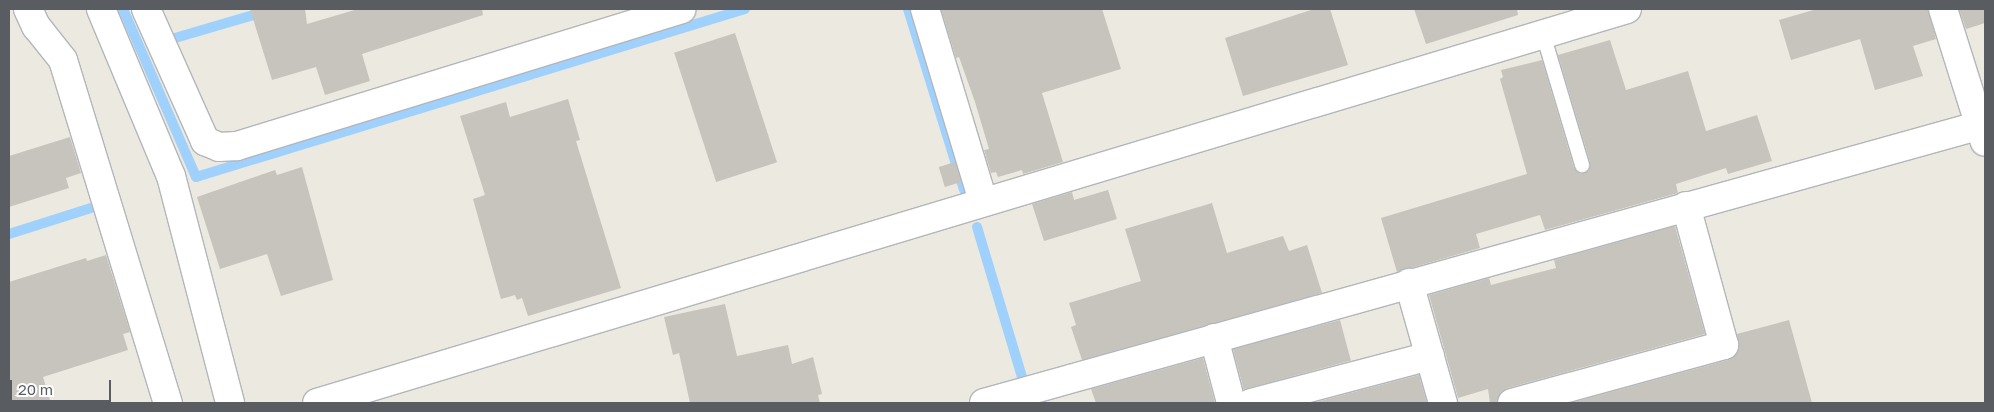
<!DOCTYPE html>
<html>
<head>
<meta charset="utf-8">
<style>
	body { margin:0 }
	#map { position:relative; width:1994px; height:412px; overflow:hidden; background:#ebe9e0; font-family:"Golos Text",sans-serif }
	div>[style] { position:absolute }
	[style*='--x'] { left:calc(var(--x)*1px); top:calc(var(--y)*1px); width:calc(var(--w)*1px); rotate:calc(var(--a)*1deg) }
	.stream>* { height:10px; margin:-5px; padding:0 5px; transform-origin:5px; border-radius:5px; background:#9fd1fc }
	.building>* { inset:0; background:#c6c4bd; transform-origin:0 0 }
	.roads { filter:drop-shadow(1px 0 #b3b6ba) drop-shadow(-1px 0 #b3b6ba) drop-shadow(0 1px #b3b6ba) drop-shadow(0 -1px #b3b6ba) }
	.lane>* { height:14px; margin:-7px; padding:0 7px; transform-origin:7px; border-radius:7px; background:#fff }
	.street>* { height:28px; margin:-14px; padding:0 14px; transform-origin:14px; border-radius:14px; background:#fff }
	span { translate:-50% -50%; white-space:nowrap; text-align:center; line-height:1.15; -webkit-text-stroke:4.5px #fff; paint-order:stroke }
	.frame { position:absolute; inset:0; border:10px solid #595c60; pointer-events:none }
	.scale { position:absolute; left:10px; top:380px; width:101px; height:22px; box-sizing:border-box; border:2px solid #595c60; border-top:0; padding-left:6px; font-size:15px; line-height:18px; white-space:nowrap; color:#595c60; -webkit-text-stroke:4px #fff; paint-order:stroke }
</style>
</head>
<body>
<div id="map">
	<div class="stream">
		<i style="--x:123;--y:9;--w:183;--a:66.5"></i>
		<i style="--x:196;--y:177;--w:574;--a:-17.01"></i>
		<i style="--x:908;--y:9;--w:189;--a:72.8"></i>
		<i style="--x:175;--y:38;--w:103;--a:-16.3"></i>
		<i style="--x:977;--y:227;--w:157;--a:73.3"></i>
		<i style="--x:9;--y:234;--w:86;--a:-17.6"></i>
	</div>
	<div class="building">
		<i style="clip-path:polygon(250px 9px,305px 9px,307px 24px,358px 9px,482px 9px,483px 15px,362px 54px,370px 81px,325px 95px,316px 67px,272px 80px)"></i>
		<i style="clip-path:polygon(941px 9px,1102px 9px,1121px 69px,1042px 93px,1063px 162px,1023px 174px,1022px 170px,998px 177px,996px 172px,991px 173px,984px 150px,989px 149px,975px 102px,959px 57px,956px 58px)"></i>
		<i style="clip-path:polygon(1314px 9px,1330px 9px,1348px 65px,1243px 96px,1225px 38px)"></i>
		<i style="clip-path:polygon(1414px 9px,1517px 9px,1518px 15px,1426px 44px)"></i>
		<i style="clip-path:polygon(1817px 9px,1928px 9px,1936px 39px,1913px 46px,1923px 76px,1875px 90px,1860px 39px,1791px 60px,1779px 20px)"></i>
		<i style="clip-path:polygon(1959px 9px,1985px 9px,1985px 23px,1966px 29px)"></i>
		<i style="left:735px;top:33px;width:136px;height:64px;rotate:72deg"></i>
		<i style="clip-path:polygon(1610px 40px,1626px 90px,1688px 71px,1706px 131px,1757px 115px,1772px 161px,1728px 174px,1726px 168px,1676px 184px,1678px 193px,1545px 230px,1540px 215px,1476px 234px,1480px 248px,1397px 272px,1381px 218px,1527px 174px,1500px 79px,1503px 77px,1501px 70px,1542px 60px,1574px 168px,1580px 174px,1589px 171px,1590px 162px,1558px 55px)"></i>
		<i style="clip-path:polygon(568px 99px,580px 140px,576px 141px,621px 288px,528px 316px,522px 298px,517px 300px,515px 295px,501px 299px,473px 199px,485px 195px,460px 116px,506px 102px,510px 117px)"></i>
		<i style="clip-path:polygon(70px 137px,81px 173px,66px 178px,69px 188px,9px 207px,9px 156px)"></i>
		<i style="left:955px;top:162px;width:21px;height:17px;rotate:73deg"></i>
		<i style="clip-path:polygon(302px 167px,333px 280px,281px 296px,267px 254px,220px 269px,197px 197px,275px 170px,277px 175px)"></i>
		<i style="clip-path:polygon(1108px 190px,1117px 219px,1044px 241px,1032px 204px,1072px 192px,1074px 200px)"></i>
		<i style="clip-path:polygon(1212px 203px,1227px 253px,1283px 236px,1289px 251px,1307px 245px,1322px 293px,1082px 360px,1071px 327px,1076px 325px,1069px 303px,1141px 281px,1125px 229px)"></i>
		<i style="clip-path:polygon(1675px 226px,1705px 334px,1508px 388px,1501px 392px,1497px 403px,1490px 403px,1488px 389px,1458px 398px,1429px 295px,1489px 278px,1491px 285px,1556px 268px,1554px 260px)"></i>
		<i style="clip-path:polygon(106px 255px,130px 332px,123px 334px,128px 350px,43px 377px,51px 403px,9px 403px,9px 282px,86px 258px,87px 261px)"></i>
		<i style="clip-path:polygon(725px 304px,737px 356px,788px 345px,792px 364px,813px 357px,822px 394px,818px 395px,820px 403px,690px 403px,679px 353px,673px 355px,664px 317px)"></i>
		<i style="left:1340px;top:320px;width:42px;height:111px;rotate:75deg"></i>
		<i style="clip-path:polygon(1789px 320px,1812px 403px,1570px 403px,1728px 360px,1739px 349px,1737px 334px)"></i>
		<i style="clip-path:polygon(1203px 358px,1215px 403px,1096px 403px,1091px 389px)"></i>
		<i style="clip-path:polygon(1419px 375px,1427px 403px,1312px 403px)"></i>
	</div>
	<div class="roads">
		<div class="lane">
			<i style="--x:1543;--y:34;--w:137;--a:73.4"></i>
		</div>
		<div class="street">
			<i style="--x:28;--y:9;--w:19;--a:65"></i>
			<i style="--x:36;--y:26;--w:43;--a:51.5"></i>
			<i style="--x:63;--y:60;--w:359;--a:73"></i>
			<i style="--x:101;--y:9;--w:181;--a:67.3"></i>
			<i style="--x:171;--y:176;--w:235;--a:75.4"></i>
			<i style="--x:146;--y:9;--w:145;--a:65.9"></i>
			<i style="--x:205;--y:141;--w:15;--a:23"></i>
			<i style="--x:219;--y:147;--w:18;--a:-3"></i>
			<i style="--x:237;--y:146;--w:465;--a:-17.1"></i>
			<i style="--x:925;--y:9;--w:201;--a:73.2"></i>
			<i style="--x:1943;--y:9;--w:139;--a:72.5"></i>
			<i style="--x:1409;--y:283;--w:125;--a:74.2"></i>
			<i style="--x:1214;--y:338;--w:67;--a:75.3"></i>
			<i style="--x:317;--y:403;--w:1368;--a:-16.74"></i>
			<i style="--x:984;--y:403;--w:1035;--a:-15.58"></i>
			<i style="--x:1251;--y:403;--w:185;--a:-14.7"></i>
			<i style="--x:1512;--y:403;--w:220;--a:-15.3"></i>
			<i style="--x:1724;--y:345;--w:144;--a:-105.3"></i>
		</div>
	</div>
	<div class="frame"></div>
	<div class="scale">20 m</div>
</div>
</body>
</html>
